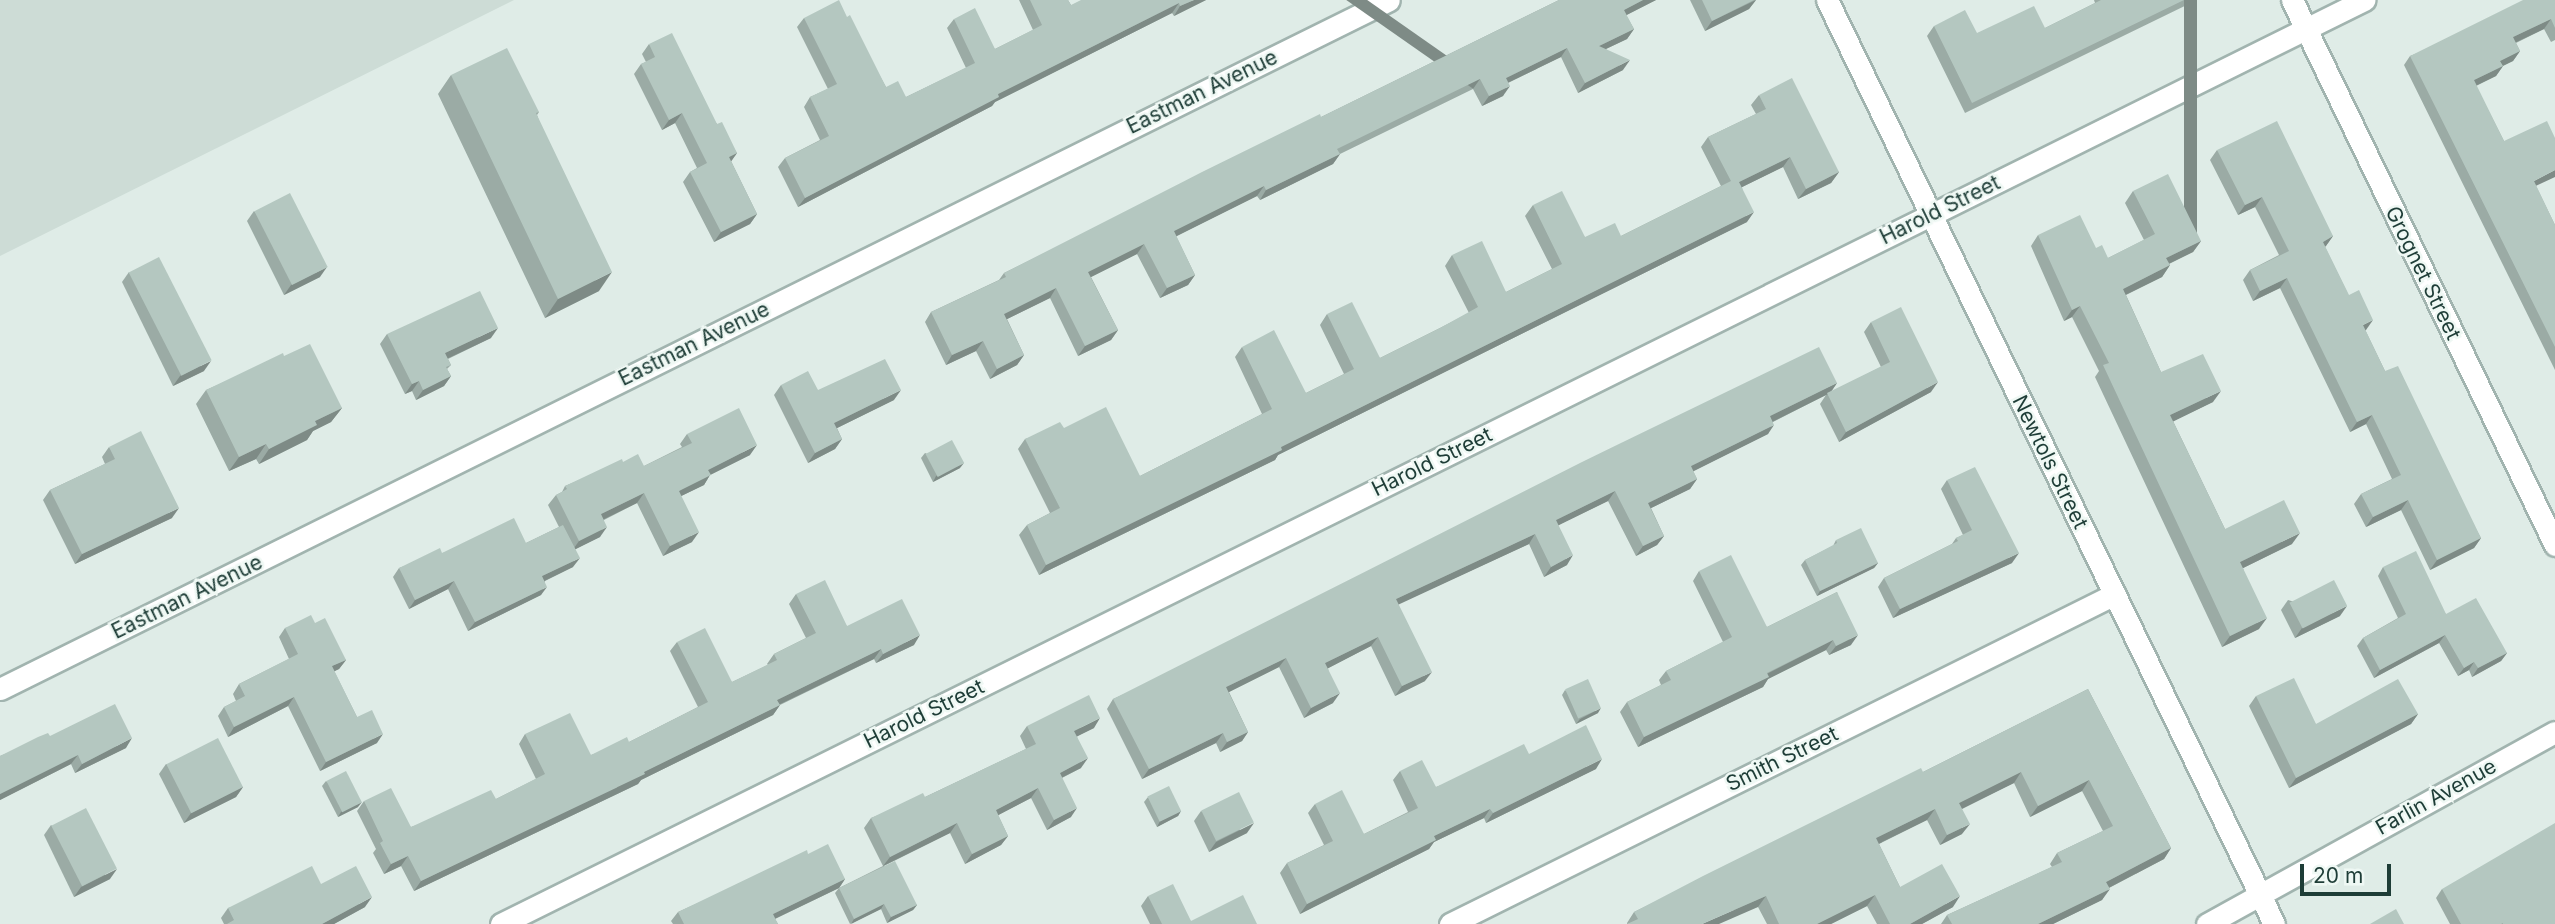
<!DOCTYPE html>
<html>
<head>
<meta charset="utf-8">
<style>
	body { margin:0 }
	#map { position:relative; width:2555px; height:924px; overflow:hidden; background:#dfece7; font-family:Inter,sans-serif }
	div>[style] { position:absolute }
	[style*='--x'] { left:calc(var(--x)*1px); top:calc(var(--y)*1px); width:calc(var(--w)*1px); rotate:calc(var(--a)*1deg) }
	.built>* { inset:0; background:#cddcd6 }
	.roads { filter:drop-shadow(2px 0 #a1b4af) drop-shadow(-2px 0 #a1b4af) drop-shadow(0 2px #a1b4af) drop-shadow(0 -2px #a1b4af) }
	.street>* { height:21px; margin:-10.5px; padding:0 10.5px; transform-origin:10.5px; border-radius:10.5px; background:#fff }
	.wall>* { inset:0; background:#9baba5 }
	.shaded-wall>* { inset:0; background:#7e8b86; transform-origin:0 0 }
	.building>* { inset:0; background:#b4c7c0; transform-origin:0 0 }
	span { translate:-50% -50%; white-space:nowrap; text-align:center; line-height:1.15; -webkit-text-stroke:5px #eff8f4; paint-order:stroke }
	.street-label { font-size:21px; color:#1e3d37 }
	.scale { position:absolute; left:2300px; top:864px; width:91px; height:32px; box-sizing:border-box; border:4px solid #1e3d37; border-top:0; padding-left:9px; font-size:21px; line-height:24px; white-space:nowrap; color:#1e3d37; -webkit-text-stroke:5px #eff8f4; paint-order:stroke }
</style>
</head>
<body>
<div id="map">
	<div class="built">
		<i style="clip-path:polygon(0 0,514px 0,0 256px)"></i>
	</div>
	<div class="roads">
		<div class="street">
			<i style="--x:1827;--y:0;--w:1026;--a:64.18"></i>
			<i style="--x:2292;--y:0;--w:605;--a:64.24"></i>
			<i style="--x:0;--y:689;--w:1550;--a:-26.38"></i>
			<i style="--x:501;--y:924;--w:2080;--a:-26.38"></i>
			<i style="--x:1450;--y:924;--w:742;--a:-26.39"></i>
			<i style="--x:2207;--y:924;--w:397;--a:-28.9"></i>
		</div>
	</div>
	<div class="wall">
		<i style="clip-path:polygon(1019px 0,1068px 0,1071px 5px,1206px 0,1174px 16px,1172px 13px,995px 102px,992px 106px,798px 207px,778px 167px,785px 158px,820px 140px,804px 107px,810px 97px,828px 89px,797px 27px,804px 18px,847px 17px,886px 87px,906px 97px,966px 68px,947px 28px,954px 19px,995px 49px,1033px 30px)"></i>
		<i style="clip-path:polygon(1559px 0,1656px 0,1626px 15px,1634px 29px,1627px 39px,1606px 49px,1623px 70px,1578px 93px,1561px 57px,1508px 83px,1503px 96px,1482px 106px,1473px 89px,1340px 154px,1333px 164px,1260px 200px,1257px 196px,1176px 236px,1195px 275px,1188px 285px,1160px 298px,1137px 254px,1091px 277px,1118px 330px,1111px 340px,1078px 356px,1050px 298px,1007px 319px,1024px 355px,1017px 365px,990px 379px,976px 351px,946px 365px,925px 322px,931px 312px,999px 280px,1004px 273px)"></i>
		<i style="clip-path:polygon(1690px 0,1756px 0,1749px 9px,1705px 31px)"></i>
		<i style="clip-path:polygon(2094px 0,2197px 0,1965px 113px,1927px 36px,1934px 26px,1977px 33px,2045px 28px,2095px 3px)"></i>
		<i style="clip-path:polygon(2555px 0,2555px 40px,2551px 42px,2544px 29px,2516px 43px,2520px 51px,2513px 61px,2503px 66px,2496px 76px,2476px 86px,2504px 141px,2536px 186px,2555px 225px,2555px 370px,2404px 65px,2410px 56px)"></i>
		<i style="clip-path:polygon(649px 44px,717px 124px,737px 153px,731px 161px,757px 214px,750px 224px,714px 242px,683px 182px,690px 172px,697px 168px,675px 123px,662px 130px,634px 74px,641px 64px,646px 62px,642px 54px)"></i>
		<i style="clip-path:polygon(451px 75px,539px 112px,537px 115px,599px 291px,545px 318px,438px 94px)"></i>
		<i style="clip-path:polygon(1759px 95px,1839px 172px,1831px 183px,1798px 199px,1783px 167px,1742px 187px,1747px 222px,1278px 455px,1275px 460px,1039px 575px,1019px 535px,1027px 525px,1050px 513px,1018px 449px,1025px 439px,1064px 428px,1140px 476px,1262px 414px,1235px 357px,1242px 347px,1306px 393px,1344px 374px,1320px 325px,1327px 314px,1380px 358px,1440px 328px,1469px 313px,1445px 266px,1452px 255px,1506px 292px,1552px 269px,1525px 216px,1533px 205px,1585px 237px,1621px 236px,1721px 186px,1701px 147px,1708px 137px,1756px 114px,1751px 105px)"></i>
		<i style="clip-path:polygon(2217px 150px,2333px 236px,2325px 247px,2385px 371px,2481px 538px,2474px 548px,2430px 570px,2401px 510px,2366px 527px,2354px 504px,2361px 494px,2392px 479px,2366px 424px,2350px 432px,2280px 288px,2253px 301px,2243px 280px,2250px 270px,2279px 255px,2255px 207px,2238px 215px,2210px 160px)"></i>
		<i style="clip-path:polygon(2133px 191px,2201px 241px,2193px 252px,2169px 264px,2170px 265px,2162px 277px,2126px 295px,2161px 372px,2213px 402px,2173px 421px,2225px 529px,2292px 544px,2243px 568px,2259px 629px,2222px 647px,2095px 377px,2099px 371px,2072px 317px,2064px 321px,2031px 246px,2038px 235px,2108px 258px,2144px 240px,2125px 203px)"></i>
		<i style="clip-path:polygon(254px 211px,320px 277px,284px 295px,247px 221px)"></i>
		<i style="clip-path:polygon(129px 272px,204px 371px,173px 386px,122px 282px)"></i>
		<i style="clip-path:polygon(1871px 322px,1931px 392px,1839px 442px,1820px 404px,1826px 395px,1773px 422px,1768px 434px,1693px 471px,1697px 479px,1690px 489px,1651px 508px,1664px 536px,1657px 545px,1636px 556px,1608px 501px,1558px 525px,1567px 565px,1544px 577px,1529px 544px,1398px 604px,1425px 681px,1395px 696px,1371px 646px,1328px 668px,1333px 703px,1304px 718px,1279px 667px,1229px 692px,1248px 732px,1242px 741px,1220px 752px,1216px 743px,1142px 779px,1107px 709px,1113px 699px,1837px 383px,1831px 392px,1881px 367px,1864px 332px)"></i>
		<i style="clip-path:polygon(387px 334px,491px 338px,448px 359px,451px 365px,447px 369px,451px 376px,444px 386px,416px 400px,412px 391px,405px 394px,380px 344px)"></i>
		<i style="clip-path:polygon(284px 356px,342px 408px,331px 422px,313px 431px,307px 440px,259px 464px,256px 459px,229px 471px,196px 404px,206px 390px)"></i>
		<i style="clip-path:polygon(781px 385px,818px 390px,894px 400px,837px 428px,842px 439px,835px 449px,808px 463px,774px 395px)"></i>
		<i style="clip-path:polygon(687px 434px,750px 455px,710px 475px,704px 485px,681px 496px,692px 542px,663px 556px,637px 503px,604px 520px,600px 537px,575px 549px,573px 567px,545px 581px,541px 595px,468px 631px,448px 589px,409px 609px,393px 577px,399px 568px,442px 553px,526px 543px,559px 527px,548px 505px,556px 495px,562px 492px,565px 486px,623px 462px,644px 466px,682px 447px,680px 444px)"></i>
		<i style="clip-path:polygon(109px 447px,172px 518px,75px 564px,43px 500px,50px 490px,105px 464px,102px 457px)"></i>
		<i style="clip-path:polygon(925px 453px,960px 468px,933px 482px,921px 458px)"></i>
		<i style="clip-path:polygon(1947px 480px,2012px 563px,1893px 618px,1878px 587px,1884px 578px,1952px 544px,1956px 538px,1963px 535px,1941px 489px)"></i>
		<i style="clip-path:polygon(1836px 540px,1878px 563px,1874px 568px,1817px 596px,1801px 565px,1805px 560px,1833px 546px)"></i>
		<i style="clip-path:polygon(2383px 567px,2446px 614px,2507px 653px,2501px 661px,2472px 677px,2469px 670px,2458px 676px,2439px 643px,2374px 678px,2357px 646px,2363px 638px,2398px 618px,2378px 576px)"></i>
		<i style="clip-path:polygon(1699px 571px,1767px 627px,1837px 592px,1851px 645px,1829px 655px,1826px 650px,1768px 679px,1763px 687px,1638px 747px,1620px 712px,1627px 702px,1661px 685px,1659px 680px,1666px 671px,1723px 642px,1693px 581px)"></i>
		<i style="clip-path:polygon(796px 594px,847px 626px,914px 645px,876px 663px,874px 659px,780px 705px,773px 715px,641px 780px,638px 784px,414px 891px,401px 866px,384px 874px,373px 853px,376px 849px,357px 811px,364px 801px,411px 827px,496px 799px,536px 779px,519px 744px,525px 734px,591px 755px,629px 742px,698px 707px,670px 651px,677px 642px,732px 682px,768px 665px,767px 664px,774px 654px,806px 638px,789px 604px)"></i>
		<i style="clip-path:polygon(2288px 600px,2340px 616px,2295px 638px,2281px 610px)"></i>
		<i style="clip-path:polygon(315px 623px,346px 660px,339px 669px,334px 671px,357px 717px,377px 743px,320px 771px,288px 706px,228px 737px,218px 716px,224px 707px,236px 701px,233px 694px,239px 684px,289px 659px,279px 637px,285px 628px)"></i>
		<i style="clip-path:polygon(2088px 689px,2171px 848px,2164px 859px,2109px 888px,2102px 900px,2053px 924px,1941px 924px,1947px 915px,2052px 867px,2050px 864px,2057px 853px,2103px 831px,2082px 791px,2030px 817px,2014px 783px,1962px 808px,1962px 834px,1940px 845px,1927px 820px,1879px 844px,1900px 887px,1953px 907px,1922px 924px,1877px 924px,1867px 906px,1831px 924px,1767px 924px,1758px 907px,1627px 924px,1627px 923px,1634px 912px,1923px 772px)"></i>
		<i style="clip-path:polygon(1565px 690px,1598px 713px,1576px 724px,1562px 695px)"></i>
		<i style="clip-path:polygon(2256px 696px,2316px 724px,2418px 714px,2411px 724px,2289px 788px,2249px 706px)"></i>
		<i style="clip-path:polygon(1027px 726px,1094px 728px,1077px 736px,1081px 768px,1062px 778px,1071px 817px,1047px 830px,1031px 798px,998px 815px,1008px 836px,1001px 845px,965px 864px,950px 833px,884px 866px,917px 905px,913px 910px,887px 923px,881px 909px,850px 924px,835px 893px,839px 888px,883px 866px,864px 828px,871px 818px,925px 797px,1026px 749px,1020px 736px)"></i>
		<i style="clip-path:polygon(50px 736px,126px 748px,75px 773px,71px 764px,0 800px,0 756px)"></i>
		<i style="clip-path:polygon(1529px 754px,1596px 769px,1486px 823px,1484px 818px,1434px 842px,1429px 849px,1300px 914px,1280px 873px,1287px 863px,1324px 845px,1308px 813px,1315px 804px,1364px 834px,1408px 812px,1393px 780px,1400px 771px,1436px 787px)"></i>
		<i style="clip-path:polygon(166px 764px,243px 787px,236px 797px,184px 823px,159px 774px)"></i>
		<i style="clip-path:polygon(326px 781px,358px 807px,338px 817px,322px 786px)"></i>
		<i style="clip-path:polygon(1148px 797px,1181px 811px,1178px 816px,1157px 827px,1144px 802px)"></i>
		<i style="clip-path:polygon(1201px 811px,1247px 833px,1209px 852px,1194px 821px)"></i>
		<i style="clip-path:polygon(51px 825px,110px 879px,74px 897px,44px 835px)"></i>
		<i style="clip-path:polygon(808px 854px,845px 879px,839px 888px,775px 919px,778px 924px,673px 924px,671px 921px,678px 912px)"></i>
		<i style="clip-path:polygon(321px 884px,365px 907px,334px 924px,224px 924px,221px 918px,228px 908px)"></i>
		<i style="clip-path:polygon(2442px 889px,2555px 924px,2450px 924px,2436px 898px)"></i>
		<i style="clip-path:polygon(1148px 896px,1191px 921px,1257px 924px,1150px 924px,1141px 906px)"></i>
	</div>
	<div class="shaded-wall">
		<i style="clip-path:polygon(1194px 0,1206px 0,1174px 16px,1180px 6px)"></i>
		<i style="clip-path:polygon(1643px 0,1656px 0,1617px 20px,1624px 10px)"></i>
		<i style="clip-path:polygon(1756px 0,1749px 9px,1705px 31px,1712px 21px)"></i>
		<i style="left:2184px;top:0;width:13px;height:236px"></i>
		<i style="clip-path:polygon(1179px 3px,1172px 13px,995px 102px,992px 106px,798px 207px,805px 198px,998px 94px)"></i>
		<i style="clip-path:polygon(2551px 19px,2544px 29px,2506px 47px,2513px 37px)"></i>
		<i style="clip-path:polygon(1634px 29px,1627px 39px,1593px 55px,1599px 46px)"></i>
		<i style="clip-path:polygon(1567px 48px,1561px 57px,1499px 87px,1506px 78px)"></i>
		<i style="clip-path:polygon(2520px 51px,2513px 61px,2494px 70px,2500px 61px)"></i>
		<i style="clip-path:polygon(1630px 60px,1623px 70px,1578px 93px,1585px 83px)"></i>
		<i style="clip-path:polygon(2503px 66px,2496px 76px,2467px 90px,2474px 80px)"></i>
		<i style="left:1480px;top:79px;width:12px;height:159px;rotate:125deg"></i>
		<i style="clip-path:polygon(1510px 86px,1503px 96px,1482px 106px,1489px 96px)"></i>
		<i style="clip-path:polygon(682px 113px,675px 123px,662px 130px,669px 120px)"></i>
		<i style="clip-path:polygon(737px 153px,730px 163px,729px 157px)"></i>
		<i style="clip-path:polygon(1340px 154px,1333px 164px,1260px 200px,1266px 190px)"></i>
		<i style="clip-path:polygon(1790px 157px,1783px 167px,1732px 192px,1739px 182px)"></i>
		<i style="clip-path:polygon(2555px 170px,2555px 177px,2527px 190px,2534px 181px)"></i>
		<i style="clip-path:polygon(1839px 172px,1831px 183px,1798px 199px,1806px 189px)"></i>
		<i style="clip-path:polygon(1264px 186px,1257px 196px,1167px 241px,1174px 231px)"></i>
		<i style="clip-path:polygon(2262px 197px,2255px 207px,2238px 215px,2245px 205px)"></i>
		<i style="clip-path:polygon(1754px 212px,1747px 222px,1278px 455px,1275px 460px,1039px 575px,1046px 565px,1281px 447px)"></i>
		<i style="clip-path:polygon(757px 214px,750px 224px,714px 242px,721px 232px)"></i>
		<i style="clip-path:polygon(2333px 236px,2326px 246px,2316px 252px,2323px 242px)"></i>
		<i style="clip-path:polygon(2201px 241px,2193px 252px,2158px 269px,2166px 258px)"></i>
		<i style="clip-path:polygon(1144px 244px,1137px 254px,1081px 282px,1088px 272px)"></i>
		<i style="clip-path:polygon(2170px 265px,2162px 277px,2115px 300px,2123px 289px)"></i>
		<i style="clip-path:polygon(327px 267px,320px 277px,284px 295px,291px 285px)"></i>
		<i style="clip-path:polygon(612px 272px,599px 291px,545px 318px,558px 299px)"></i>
		<i style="clip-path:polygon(1195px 275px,1188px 285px,1160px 298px,1167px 288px)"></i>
		<i style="clip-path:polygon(2287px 278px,2280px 288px,2253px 301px,2260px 291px)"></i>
		<i style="clip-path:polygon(1056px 288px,1050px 298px,997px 324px,1004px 314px)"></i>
		<i style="clip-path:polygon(2080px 306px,2072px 317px,2064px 321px,2072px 310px)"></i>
		<i style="clip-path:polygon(2373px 320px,2366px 330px,2356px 335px,2363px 325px)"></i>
		<i style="clip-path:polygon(498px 328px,491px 338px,438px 363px,445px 353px)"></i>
		<i style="clip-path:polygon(1118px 330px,1111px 340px,1078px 356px,1085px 346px)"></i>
		<i style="clip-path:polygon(983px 341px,976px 351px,946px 365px,952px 355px)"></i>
		<i style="clip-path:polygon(1024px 355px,1017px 365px,990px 379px,997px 369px)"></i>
		<i style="clip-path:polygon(211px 361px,204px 371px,173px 386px,180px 376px)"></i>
		<i style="clip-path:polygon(451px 376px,444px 386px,416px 400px,423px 390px)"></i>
		<i style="clip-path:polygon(419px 381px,412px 391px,405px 394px,412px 384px)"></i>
		<i style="clip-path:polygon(1938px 382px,1931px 392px,1839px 442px,1846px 432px)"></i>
		<i style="clip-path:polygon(1837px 383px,1830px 393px,1764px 426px,1770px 416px)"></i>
		<i style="clip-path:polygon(901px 390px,894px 400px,827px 433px,834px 423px)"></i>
		<i style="clip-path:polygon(2221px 391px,2213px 402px,2162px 427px,2170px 415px)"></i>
		<i style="clip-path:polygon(342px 408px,331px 422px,313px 431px,307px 440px,259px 464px,269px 449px,315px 421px)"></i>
		<i style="clip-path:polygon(2372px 415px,2366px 424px,2350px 432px,2357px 422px)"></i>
		<i style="clip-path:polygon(1774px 425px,1768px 434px,1684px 476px,1691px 466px)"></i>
		<i style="clip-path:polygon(842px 439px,835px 449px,808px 463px,815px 453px)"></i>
		<i style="clip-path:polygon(266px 444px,256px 459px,229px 471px,239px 457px)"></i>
		<i style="clip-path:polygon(757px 445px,750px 455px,710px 475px,704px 485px,671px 501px,679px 491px,708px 470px)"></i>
		<i style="clip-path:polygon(964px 463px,960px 468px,933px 482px,936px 476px)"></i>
		<i style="clip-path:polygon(1697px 479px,1690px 489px,1641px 513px,1648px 503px)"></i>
		<i style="clip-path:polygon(1615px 491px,1608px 501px,1549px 530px,1556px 520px)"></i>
		<i style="clip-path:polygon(644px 493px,637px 503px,594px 524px,601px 514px)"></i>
		<i style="clip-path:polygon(2408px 500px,2401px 510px,2366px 527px,2373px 517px)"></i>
		<i style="clip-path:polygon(179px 508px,172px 518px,75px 564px,82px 554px)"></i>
		<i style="clip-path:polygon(607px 527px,600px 537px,572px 551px,579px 541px)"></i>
		<i style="clip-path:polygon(699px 532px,692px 542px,663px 556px,670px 546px)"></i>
		<i style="clip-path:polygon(2300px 533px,2292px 544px,2233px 573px,2240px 562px)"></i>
		<i style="clip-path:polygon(1535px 534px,1529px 544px,1389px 609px,1396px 599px)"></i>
		<i style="clip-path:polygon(1664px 536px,1657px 545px,1636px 556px,1643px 546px)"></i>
		<i style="clip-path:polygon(2481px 538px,2474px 548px,2430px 570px,2437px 560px)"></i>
		<i style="clip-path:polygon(2019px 553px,2012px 563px,1893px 618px,1900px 609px)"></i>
		<i style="clip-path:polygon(1573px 555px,1567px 565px,1544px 577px,1551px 567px)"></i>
		<i style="clip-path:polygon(580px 558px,573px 567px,536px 585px,542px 576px)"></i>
		<i style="clip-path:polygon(1878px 563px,1874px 568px,1817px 596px,1820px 591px)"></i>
		<i style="clip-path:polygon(454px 581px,448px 589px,409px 609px,415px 600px)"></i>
		<i style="clip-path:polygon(547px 587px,541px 595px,468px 631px,475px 622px)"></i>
		<i style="clip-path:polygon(2347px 606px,2340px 616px,2295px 638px,2302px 628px)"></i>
		<i style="clip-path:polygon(2267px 618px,2259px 629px,2222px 647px,2230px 636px)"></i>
		<i style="clip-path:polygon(920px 635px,914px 645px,876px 663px,883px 654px)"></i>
		<i style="clip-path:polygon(1858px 635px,1851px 645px,1829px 655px,1836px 646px)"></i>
		<i style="clip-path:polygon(2445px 635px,2439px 643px,2374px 678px,2380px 670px)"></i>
		<i style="clip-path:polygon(1378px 637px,1371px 646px,1319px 673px,1325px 663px)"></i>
		<i style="clip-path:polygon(1833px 640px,1826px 650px,1768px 679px,1763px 687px,1638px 747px,1644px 737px)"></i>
		<i style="clip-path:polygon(881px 649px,874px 659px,770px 709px,777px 700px)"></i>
		<i style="clip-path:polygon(2507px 653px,2501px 661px,2472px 677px,2478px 668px)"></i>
		<i style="clip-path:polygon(1286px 658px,1279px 667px,1219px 697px,1226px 687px)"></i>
		<i style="clip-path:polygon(346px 660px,339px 669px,325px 676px,332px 666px)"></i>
		<i style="clip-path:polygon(2474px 662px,2469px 670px,2458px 676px,2464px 668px)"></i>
		<i style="clip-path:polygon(1432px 672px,1425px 681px,1395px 696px,1402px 686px)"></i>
		<i style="clip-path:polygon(1340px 693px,1333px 703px,1304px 718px,1311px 708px)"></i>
		<i style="clip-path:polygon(294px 697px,288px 706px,228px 737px,234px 727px)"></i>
		<i style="clip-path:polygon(780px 705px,773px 715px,641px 780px,638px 784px,414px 891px,421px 881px)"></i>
		<i style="clip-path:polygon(1601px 708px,1598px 713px,1576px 724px,1580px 719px)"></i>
		<i style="clip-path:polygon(2418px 714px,2411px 724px,2289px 788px,2296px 778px)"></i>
		<i style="clip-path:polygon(1100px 718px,1094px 728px,1068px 741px,1074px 731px)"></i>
		<i style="clip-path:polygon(1248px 732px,1242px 741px,1220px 752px,1227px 742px)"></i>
		<i style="clip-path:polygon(1223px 733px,1216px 743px,1142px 779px,1149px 769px)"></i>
		<i style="clip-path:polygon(383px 734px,377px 743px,320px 771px,326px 762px)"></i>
		<i style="clip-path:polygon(132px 738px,126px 748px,75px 773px,82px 764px)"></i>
		<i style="clip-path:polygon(78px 755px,71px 764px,0 800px,0 794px)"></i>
		<i style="clip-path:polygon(1088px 758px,1081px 768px,1053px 782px,1060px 773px)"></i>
		<i style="clip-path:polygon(1602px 759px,1596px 769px,1486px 823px,1493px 813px)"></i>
		<i style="clip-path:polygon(2021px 772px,2014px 783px,1952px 814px,1959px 803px)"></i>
		<i style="clip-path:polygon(2089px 780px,2082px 791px,2030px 817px,2038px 806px)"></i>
		<i style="clip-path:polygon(243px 787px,236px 797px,184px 823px,191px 813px)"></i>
		<i style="clip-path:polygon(1038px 788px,1031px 798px,989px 820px,996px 810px)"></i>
		<i style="clip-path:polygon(362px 802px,358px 807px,338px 817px,341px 812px)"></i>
		<i style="clip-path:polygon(1077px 808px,1071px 817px,1047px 830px,1054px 820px)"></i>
		<i style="clip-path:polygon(1490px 809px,1484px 818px,1434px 842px,1429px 849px,1300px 914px,1307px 904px,1434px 836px)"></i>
		<i style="clip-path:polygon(1935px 809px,1927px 820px,1868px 849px,1876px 838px)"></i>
		<i style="clip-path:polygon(1181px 811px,1178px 816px,1157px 827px,1160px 821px)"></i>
		<i style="clip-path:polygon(957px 823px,950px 833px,883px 866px,890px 857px)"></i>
		<i style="clip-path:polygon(1254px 823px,1247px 833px,1209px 852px,1216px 842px)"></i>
		<i style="clip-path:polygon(1970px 824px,1962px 834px,1940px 845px,1947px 835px)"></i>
		<i style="clip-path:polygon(1008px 836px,1001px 845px,965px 864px,972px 854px)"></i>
		<i style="clip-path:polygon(2171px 848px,2164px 859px,2099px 893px,2106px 882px)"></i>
		<i style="clip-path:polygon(408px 856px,401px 866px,384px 874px,391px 864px)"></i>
		<i style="clip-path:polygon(117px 869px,110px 879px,74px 897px,81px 887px)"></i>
		<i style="clip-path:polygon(845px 879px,839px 888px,766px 923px,773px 914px)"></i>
		<i style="clip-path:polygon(2110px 889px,2102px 900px,2053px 924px,2038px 924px)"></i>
		<i style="clip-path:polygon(1875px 895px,1867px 906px,1831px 924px,1817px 924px)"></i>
		<i style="clip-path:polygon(1766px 896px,1758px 907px,1719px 924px,1702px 924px)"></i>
		<i style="clip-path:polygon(1960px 896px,1953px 907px,1922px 924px,1910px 924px)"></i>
		<i style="clip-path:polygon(372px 897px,365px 907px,334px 924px,322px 924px)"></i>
		<i style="clip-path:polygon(884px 904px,881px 909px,851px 924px,854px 919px)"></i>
		<i style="clip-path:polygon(917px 905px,913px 910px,887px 923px,891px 917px)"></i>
	</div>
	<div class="building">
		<i style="clip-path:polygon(839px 0,847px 17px,850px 15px,886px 87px,898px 81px,906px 97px,975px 63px,954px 19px,975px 8px,995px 49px,1042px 25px,1030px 0,1068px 0,1071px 5px,1081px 0,1194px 0,1180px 6px,1179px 3px,998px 94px,999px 97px,805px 198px,785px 158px,829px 136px,810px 97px,837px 84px,804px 18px)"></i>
		<i style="clip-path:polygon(1559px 0,1643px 0,1624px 10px,1634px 29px,1599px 46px,1630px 60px,1585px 83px,1567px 48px,1506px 78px,1510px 86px,1489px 96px,1480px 79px,1337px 149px,1340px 154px,1266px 190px,1264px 186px,1174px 231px,1195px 275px,1167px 288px,1144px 244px,1088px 272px,1118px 330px,1085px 346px,1056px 288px,1004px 314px,1024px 355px,997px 369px,983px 341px,952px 355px,931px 312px,1006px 277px,1004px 273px,1202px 172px,1320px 114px,1321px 117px)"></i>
		<i style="clip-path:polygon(1702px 0,1754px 0,1712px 21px)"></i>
		<i style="clip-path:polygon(2101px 0,2184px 0,1972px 103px,1934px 26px,1965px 10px,1977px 33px,2034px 6px,2045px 28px)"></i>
		<i style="clip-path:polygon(2523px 0,2555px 0,2555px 28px,2551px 19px,2513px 37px,2520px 51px,2500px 61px,2503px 66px,2474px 80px,2504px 141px,2547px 121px,2555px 138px,2555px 170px,2534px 181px,2555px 225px,2555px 347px,2410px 56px)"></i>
		<i style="clip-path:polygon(672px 33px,717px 124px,722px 122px,737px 153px,729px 157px,757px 214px,721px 232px,690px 172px,707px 163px,682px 113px,669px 120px,641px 64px,655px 57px,649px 44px)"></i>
		<i style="clip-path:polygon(507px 48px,539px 112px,536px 113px,612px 272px,558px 299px,451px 75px)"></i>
		<i style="clip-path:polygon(1792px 78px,1839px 172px,1806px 189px,1790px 157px,1739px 182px,1754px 212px,1281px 447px,1282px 450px,1046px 565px,1027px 525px,1060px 508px,1025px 439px,1060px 422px,1064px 428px,1106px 407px,1140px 476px,1272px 409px,1242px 347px,1274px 330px,1306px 393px,1354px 369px,1327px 314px,1352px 302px,1380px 358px,1440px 328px,1478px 307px,1452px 255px,1482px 241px,1506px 292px,1562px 264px,1533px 205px,1562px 191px,1585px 237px,1615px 223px,1621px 236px,1731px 181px,1708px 137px,1766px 109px,1759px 95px)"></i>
		<i style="clip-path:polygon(2277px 121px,2333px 236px,2323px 242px,2349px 295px,2359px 290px,2373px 320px,2363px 325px,2385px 371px,2398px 366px,2481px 538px,2437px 560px,2408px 500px,2373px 517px,2361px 494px,2401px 475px,2372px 415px,2357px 422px,2287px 278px,2260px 291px,2250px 270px,2289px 251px,2262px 197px,2245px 205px,2217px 150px)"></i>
		<i style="clip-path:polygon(2168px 174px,2201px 241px,2166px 258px,2170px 265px,2123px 289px,2161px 372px,2203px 354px,2221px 391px,2170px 415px,2225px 529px,2284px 500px,2300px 533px,2240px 562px,2267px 618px,2230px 636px,2103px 365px,2109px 363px,2080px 306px,2072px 310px,2038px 235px,2080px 215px,2096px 248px,2102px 245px,2108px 258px,2155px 234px,2133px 191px)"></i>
		<i style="left:290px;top:193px;width:83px;height:40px;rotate:63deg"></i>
		<i style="left:159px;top:257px;width:116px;height:34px;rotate:63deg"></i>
		<i style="clip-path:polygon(480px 291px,498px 328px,445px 353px,451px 365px,446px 367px,451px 376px,423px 390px,419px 381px,412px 384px,387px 334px)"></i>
		<i style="clip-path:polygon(1901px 307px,1938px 382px,1846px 432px,1827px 393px,1890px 362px,1871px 322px)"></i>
		<i style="clip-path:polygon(310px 344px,342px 408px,315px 421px,317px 425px,269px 449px,266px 444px,239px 457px,206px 390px,283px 353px,284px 356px)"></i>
		<i style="clip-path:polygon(1819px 347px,1837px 383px,1770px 416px,1774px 425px,1691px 466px,1697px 479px,1648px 503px,1664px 536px,1643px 546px,1615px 491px,1556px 520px,1573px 555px,1551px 567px,1535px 534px,1396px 599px,1432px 672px,1402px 686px,1378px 637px,1325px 663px,1340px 693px,1311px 708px,1286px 658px,1226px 687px,1248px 732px,1227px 742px,1223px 733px,1149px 769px,1113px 699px,1582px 462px)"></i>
		<i style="clip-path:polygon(885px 359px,901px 390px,834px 423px,842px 439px,815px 453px,781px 385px,808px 371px,818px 390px)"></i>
		<i style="clip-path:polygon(739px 408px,757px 445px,708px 470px,711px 475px,679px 491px,699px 532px,670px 546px,644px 493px,601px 514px,607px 527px,579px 541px,556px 495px,567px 489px,565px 486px,622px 459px,623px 462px,638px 454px,644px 466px,692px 443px,687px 434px)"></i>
		<i style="clip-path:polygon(141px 431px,179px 508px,82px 554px,50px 490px,115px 459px,109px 447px)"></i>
		<i style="left:952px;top:440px;width:26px;height:30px;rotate:62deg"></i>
		<i style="clip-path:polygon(1975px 467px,2019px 553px,1900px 609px,1884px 578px,1958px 541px,1956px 538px,1972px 530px,1947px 480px)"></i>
		<i style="clip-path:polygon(514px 518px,526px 543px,563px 525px,580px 558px,542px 576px,547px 587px,475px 622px,454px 581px,415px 600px,399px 568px,440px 548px,442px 553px)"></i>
		<i style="clip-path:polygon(1861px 528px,1878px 563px,1820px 591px,1805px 560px,1837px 543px,1836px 540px)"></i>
		<i style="clip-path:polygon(2416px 551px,2446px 614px,2476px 598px,2507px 653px,2478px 668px,2474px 662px,2464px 668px,2445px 635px,2380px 670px,2363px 638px,2406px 614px,2383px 567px)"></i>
		<i style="clip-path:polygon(1731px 555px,1767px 627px,1837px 592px,1858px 635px,1836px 646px,1833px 640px,1767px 673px,1769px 677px,1644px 737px,1627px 702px,1671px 680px,1666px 671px,1732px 637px,1699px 571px)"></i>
		<i style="clip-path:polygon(825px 580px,847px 626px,902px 599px,920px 635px,883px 654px,881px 649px,777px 700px,780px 705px,644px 772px,645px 774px,421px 881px,408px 856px,391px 864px,380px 843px,383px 841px,364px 801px,391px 788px,411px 827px,491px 790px,496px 799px,545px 774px,525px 734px,570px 713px,591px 755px,627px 737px,629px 742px,708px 702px,677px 642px,705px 628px,732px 682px,777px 660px,774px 654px,816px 633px,796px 594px)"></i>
		<i style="left:2334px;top:580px;width:29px;height:50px;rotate:63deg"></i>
		<i style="clip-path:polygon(311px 615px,315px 623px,325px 618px,346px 660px,332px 666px,357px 717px,372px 710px,383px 734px,326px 762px,294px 697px,234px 727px,224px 707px,245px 696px,239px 684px,298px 654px,285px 628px)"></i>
		<i style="clip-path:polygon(2294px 678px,2316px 724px,2398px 679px,2418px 714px,2296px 778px,2256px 696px)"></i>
		<i style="left:1588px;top:679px;width:32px;height:25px;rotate:66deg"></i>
		<i style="clip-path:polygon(2088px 689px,2171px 848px,2106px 882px,2110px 889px,2038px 924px,1952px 924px,1947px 915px,2062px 862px,2057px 853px,2113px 826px,2089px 780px,2038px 806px,2021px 772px,1959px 803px,1970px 824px,1947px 835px,1935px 809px,1876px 838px,1900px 887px,1942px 864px,1960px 896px,1910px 924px,1890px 924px,1875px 895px,1817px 924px,1779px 924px,1766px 896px,1702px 924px,1627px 924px,1638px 919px,1634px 912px,1703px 876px,1921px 768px,1923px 772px)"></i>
		<i style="clip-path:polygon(1089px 695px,1100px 718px,1074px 731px,1088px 758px,1060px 773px,1077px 808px,1054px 820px,1038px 788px,996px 810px,1008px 836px,972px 854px,957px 823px,890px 857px,871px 818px,923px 793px,925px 797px,1036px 744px,1027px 726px)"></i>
		<i style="clip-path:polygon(115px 704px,132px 738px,82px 764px,78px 755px,0 794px,0 756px,38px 737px,48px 733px,50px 736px)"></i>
		<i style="clip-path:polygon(1586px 725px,1602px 759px,1493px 813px,1490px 809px,1434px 836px,1436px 840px,1307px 904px,1287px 863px,1333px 841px,1315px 804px,1342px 790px,1364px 834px,1418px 808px,1400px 771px,1422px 760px,1436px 787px,1524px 744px,1529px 754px)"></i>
		<i style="left:218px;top:738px;width:55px;height:58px;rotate:63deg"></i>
		<i style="left:346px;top:771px;width:35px;height:22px;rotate:63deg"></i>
		<i style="left:1169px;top:786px;width:28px;height:24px;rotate:64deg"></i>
		<i style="left:1239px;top:792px;width:34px;height:42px;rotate:64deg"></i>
		<i style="left:86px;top:808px;width:68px;height:39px;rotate:63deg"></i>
		<i style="clip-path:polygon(2555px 823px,2555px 924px,2503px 924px,2503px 923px,2501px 924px,2461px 924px,2442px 889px)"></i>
		<i style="clip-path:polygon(828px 844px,845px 879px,773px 914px,778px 924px,684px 924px,678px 912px,807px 850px,808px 854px)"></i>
		<i style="clip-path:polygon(895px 861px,917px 905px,891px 917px,884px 904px,854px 919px,839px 888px)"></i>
		<i style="clip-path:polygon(312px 866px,321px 884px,356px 866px,372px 897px,322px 924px,227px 924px,234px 920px,228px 908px)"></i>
		<i style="clip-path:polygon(1173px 884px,1191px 921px,1243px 895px,1257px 924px,1162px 924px,1148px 896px)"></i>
		<i style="clip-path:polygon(2396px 909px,2404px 924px,2370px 924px)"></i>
	</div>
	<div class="street-label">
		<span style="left:1202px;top:92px;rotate:-26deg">Eastman Avenue</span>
		<span style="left:1940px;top:210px;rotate:-26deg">Harold Street</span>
		<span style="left:2423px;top:273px;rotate:64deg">Grognet Street</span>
		<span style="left:694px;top:344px;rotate:-26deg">Eastman Avenue</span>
		<span style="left:1432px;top:462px;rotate:-26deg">Harold Street</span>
		<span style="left:2050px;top:462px;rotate:64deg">Newtols Street</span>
		<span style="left:187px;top:597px;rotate:-26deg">Eastman Avenue</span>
		<span style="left:924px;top:714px;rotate:-26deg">Harold Street</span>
		<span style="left:1782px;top:759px;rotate:-26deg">Smith Street</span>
		<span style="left:2436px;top:797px;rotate:-29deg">Farlin Avenue</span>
	</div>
	<div class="scale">20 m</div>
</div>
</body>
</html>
